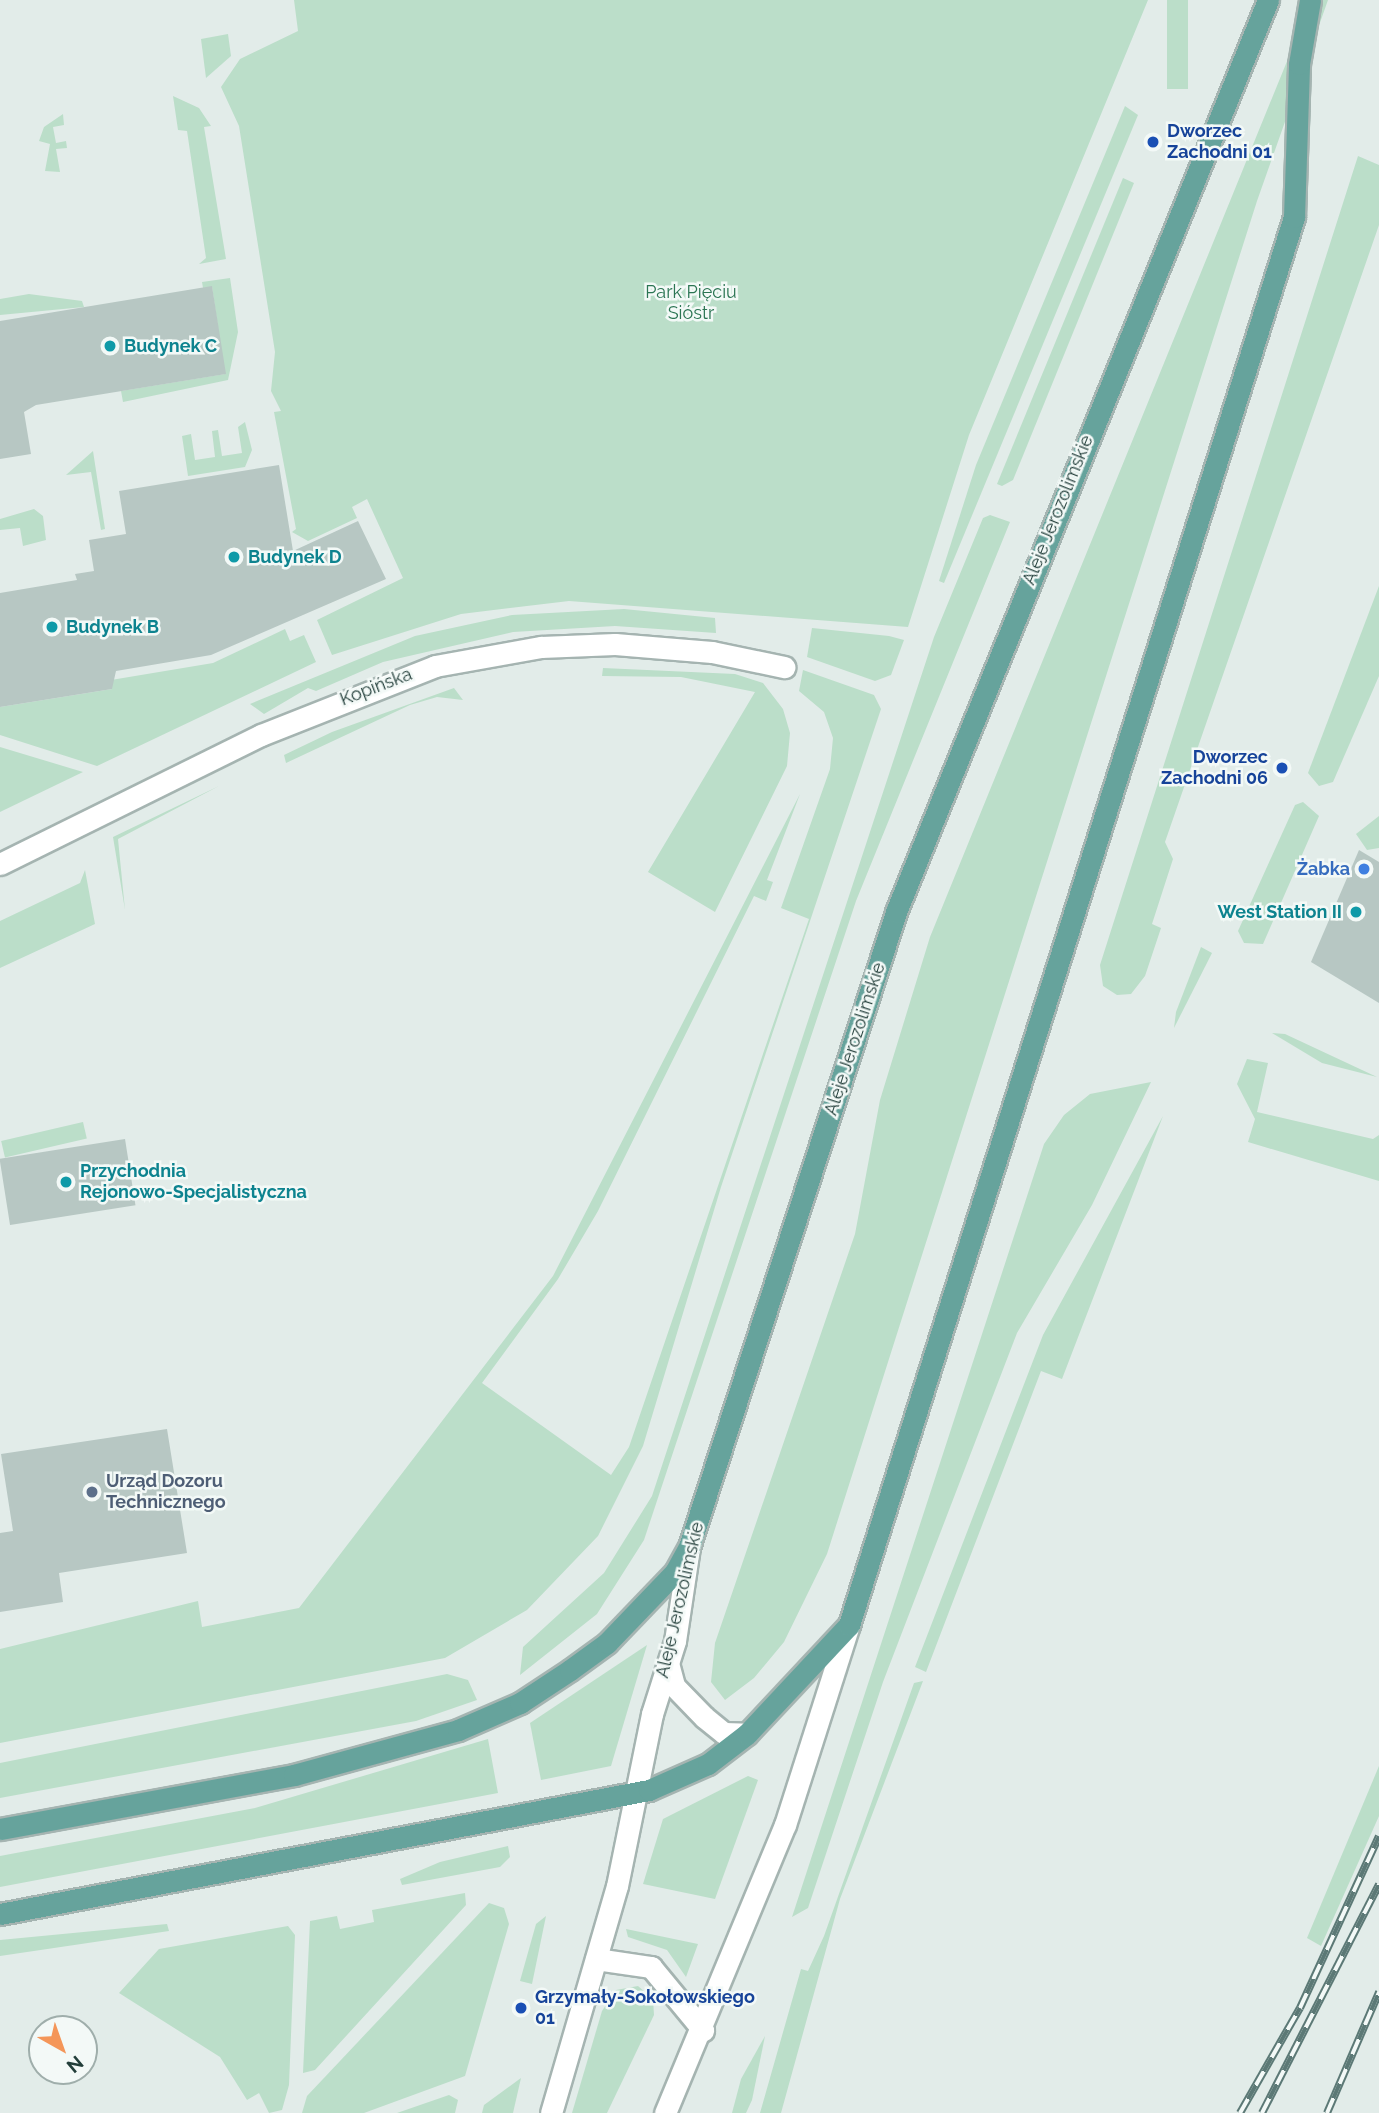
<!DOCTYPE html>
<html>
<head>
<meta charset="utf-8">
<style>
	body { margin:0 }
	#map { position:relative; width:1379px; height:2113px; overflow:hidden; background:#e2ece9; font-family:Raleway,sans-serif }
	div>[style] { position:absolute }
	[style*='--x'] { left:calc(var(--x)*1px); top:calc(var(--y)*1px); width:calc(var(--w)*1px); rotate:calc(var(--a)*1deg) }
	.green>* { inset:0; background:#bbdec9; transform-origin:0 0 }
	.building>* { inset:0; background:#b7c7c3; transform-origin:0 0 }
	.roads { filter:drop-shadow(2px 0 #a5b4b1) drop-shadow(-2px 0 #a5b4b1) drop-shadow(0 2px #a5b4b1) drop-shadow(0 -2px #a5b4b1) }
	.minor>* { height:21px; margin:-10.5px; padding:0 10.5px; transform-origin:10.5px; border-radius:10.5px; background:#fff }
	.secondary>* { height:21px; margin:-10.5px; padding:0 10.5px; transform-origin:10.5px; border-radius:10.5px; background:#fff }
	.primary>* { height:21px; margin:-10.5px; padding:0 10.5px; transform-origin:10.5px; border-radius:10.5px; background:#66a39c }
	.rail>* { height:8px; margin-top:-4px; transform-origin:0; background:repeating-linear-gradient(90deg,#f3f9f7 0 16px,#5c7976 0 32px); box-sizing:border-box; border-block:2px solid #5c7976 }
	.dots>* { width:19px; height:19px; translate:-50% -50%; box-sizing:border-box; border:4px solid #f3f9f7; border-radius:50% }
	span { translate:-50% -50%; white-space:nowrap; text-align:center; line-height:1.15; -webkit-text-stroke:5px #f3f9f7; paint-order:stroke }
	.transit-label { font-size:18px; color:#164399; font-weight:700 }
	.left { translate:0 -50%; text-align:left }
	.right { translate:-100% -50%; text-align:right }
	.park-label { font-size:18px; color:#2b7553 }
	.culture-label { font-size:18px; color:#0d838f; font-weight:700 }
	.street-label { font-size:18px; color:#223e3a }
	.shop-label { font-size:18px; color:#366cbe; font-weight:700 }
	.service-label { font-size:18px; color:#4e5e75; font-weight:700 }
	.north { position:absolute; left:28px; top:2015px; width:70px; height:70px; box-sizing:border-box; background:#f3f9f7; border:2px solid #9faeab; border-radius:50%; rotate:140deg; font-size:19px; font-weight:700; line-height:28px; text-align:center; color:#223e3a }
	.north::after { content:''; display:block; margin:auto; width:24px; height:32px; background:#f49659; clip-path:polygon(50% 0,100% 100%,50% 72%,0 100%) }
</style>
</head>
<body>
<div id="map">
	<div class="green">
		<i style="clip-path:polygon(294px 0,1148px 0,969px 435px,908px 627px,569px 601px,461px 614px,332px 655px,317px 620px,403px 578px,367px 499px,352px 507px,357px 518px,308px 541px,292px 532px,296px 529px,274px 412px,281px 411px,271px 391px,275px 352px,239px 126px,221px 87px,240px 59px,298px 31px)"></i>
		<i style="left:1167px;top:0;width:21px;height:89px"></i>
		<i style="clip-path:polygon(1312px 0,1328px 0,1257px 201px,827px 1554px,784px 1642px,754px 1678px,725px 1700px,711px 1682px,715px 1643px,855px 1234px,880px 1100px,930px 937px)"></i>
		<i style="clip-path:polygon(228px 34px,231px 56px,206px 78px,201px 39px)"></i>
		<i style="clip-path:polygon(173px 96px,199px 108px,211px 126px,204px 127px,226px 259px,199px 264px,206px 258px,187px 131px,178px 130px)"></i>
		<i style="clip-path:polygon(1125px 106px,1138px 115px,944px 583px,939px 581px,976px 465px)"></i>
		<i style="clip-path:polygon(63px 114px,64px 125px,53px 127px,56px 143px,66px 141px,67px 148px,56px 149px,60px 172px,45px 171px,50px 144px,39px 141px,44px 127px)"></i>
		<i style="clip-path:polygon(1358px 156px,1379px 165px,1379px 225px,1165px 842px,1173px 859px,1152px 924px,1161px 928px,1145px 976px,1131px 994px,1117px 995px,1103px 986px,1100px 965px)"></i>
		<i style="clip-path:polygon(1123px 178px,1134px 183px,1013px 480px,1002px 486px,997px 484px)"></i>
		<i style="clip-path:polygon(230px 278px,238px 332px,228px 380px,123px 402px,121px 391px,225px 374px,212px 287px,203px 288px,202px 282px)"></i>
		<i style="clip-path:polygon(29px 294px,82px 301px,84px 307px,0 315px,0 299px)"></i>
		<i style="clip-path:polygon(245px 422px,252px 450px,245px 467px,188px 476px,182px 436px,191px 434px,195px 460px,215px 457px,212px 431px,218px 430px,222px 456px,242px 453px,238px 427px)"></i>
		<i style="clip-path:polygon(93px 451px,105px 529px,101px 530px,91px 472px,66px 475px)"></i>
		<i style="clip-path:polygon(34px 509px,43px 516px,46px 540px,23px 546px,20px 528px,0 530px,0 519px)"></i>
		<i style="clip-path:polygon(990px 515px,1010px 522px,856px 901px,644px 1540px,597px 1614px,520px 1675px,523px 1647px,604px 1573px,652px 1496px,934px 637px,983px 518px)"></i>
		<i style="clip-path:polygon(1379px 586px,1379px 676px,1333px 782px,1319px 786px,1308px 773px)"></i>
		<i style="clip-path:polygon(624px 609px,715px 618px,716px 633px,615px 626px,513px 632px,383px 662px,316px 691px,308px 688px,264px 714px,250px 704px,415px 636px,512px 615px)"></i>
		<i style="clip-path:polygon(812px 628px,889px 636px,904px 640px,891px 675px,875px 681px,807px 657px)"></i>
		<i style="clip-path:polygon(285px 629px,290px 641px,304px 635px,316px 662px,97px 766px,0 735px,0 707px,112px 689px,111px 680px,213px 663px)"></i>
		<i style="clip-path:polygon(603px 668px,735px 674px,763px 683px,783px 709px,790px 733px,787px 766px,715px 912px,648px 872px,755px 692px,681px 677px,602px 676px)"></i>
		<i style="clip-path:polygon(803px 670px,874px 695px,881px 709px,721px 1187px,643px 1446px,598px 1536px,527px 1610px,445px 1658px,0 1743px,0 1649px,198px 1601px,202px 1627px,299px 1608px,553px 1276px,800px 794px,767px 880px,773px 882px,766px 901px,754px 896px,598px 1211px,558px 1279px,482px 1383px,611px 1475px,629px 1447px,809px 919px,781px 908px,830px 769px,833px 738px,824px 712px,799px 691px)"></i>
		<i style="clip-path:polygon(454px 688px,463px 700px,437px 697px,410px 705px,286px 763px,284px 755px,332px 732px)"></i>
		<i style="clip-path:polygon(0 747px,83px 772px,0 812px)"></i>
		<i style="clip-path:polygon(219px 786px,118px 839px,125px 910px,113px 837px)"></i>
		<i style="clip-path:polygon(1303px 802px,1319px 816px,1263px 944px,1244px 943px,1238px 931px,1295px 805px)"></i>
		<i style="clip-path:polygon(1379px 816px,1379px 848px,1367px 850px,1356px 834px)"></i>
		<i style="clip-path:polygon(85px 870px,95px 924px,0 968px,0 921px,80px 883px)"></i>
		<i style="clip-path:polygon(1201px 947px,1212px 953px,1174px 1028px,1176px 1012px)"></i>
		<i style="clip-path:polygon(1272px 1033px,1285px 1034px,1377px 1077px,1322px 1063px)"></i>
		<i style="clip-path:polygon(1247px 1059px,1268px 1063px,1257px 1112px,1373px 1139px,1379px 1135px,1379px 1181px,1248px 1142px,1255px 1119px,1237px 1084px)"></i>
		<i style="clip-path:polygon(1151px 1082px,1092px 1205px,1017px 1333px,883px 1682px,808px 1908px,792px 1917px,1044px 1144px,1064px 1115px,1090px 1094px)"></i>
		<i style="clip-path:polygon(1163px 1116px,1062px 1379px,1041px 1371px,926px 1672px,915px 1667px,1043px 1335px)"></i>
		<i style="left:83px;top:1122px;width:17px;height:84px;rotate:77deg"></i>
		<i style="clip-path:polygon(647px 1645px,611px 1766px,541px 1780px,530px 1723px)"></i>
		<i style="clip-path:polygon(447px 1674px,468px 1680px,477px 1700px,416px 1721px,0 1798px,0 1763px)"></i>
		<i style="clip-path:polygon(923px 1681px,840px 1899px,781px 2113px,760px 2113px,801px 1969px,808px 1971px,824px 1936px,914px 1683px)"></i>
		<i style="clip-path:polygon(488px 1739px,498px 1793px,0 1887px,0 1856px,255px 1808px)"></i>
		<i style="clip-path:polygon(1379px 1766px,1379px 1816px,1321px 1946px,1307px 1938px)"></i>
		<i style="clip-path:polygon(748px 1776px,758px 1780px,715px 1899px,643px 1884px,663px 1819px)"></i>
		<i style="clip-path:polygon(508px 1846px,510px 1857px,500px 1867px,402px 1885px,400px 1879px,440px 1862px)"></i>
		<i style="clip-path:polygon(465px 1893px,466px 1905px,315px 2070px,303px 2073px,310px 1921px,337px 1916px,340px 1929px,374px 1922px,372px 1910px)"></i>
		<i style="clip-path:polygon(489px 1903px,504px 1908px,509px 1924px,465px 2076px,364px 2113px,302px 2113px,307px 2096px)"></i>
		<i style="clip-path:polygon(546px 1916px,532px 1984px,520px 1981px,536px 1924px)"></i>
		<i style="clip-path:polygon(167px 1924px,169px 1931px,0 1956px,0 1940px)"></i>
		<i style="clip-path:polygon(288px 1926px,295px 1935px,289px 2085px,282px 2110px,269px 2113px,259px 2093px,247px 2100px,220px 2057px,119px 1993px,159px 1949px)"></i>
		<i style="clip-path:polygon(626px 1929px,698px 1944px,686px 1977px,667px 1950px,628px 1937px)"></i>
		<i style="clip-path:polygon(638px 1986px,653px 1999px,654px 2015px,607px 2113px,572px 2113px,602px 2011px,616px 1990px)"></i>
		<i style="clip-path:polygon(765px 2036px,752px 2100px,746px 2113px,732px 2113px,741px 2079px)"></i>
		<i style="clip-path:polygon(521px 2078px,513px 2113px,482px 2113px,484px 2105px)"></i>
		<i style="clip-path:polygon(449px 2095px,458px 2100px,455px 2113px,397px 2113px)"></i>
	</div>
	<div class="building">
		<i style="clip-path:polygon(212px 286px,226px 374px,36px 405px,24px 412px,31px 454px,0 459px,0 321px)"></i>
		<i style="clip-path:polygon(279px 465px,293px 551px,358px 521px,386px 579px,211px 655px,116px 671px,112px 689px,0 707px,0 593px,77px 580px,75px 574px,94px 571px,89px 540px,126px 534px,119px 491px)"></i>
		<i style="clip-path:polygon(1359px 850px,1379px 862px,1379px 1003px,1311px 962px)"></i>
		<i style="left:125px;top:1139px;width:67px;height:127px;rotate:81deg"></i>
		<i style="clip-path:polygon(167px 1429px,187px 1553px,59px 1573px,63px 1602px,0 1612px,0 1533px,13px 1531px,1px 1454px)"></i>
	</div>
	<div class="roads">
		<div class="minor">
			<i style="--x:0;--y:864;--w:291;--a:-26.3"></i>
			<i style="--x:261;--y:735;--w:187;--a:-21.6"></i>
			<i style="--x:435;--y:666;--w:108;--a:-10.2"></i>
			<i style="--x:541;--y:647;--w:74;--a:-2.3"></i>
			<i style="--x:615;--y:644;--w:97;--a:4.7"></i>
			<i style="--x:712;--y:652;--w:74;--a:11.8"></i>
		</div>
		<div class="secondary">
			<i style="--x:668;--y:1663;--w:24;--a:75"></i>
			<i style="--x:674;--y:1686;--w:43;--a:45.9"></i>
			<i style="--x:704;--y:1717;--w:26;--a:39"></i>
			<i style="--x:724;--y:1733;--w:23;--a:2"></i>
			<i style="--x:596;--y:1959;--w:56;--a:8.3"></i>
			<i style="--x:651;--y:1967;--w:82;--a:50.5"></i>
			<i style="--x:551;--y:2113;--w:236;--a:-73.8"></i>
			<i style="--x:617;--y:1886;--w:176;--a:-78.5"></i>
			<i style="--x:652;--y:1714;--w:77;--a:-72.5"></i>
			<i style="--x:675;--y:1641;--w:95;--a:-81.5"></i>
			<i style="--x:665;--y:2113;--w:312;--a:-67.4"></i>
			<i style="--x:785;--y:1825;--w:210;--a:-72.3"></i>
		</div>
		<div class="primary">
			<i style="--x:0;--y:1829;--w:299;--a:-10.4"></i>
			<i style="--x:294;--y:1775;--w:170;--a:-15.3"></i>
			<i style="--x:458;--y:1730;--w:68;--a:-23.5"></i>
			<i style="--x:520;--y:1703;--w:60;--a:-33.4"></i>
			<i style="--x:570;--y:1670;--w:46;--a:-36.1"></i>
			<i style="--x:607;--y:1643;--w:98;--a:-46.2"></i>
			<i style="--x:675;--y:1572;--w:29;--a:-61"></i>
			<i style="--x:689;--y:1547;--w:668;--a:-71.94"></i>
			<i style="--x:896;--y:912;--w:985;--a:-67.81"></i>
			<i style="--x:0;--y:1914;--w:661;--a:-10.82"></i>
			<i style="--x:649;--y:1790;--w:64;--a:-23.8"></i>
			<i style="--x:708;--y:1764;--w:49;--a:-37.6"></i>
			<i style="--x:747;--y:1734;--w:149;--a:-46.9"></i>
			<i style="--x:849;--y:1625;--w:1477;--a:-72.46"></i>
			<i style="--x:1294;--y:217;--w:153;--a:-88.1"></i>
			<i style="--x:1299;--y:64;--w:65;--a:-80.2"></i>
		</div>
	</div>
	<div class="rail">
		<i style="--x:1240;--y:2113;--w:121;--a:-60.3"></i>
		<i style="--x:1300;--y:2008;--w:189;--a:-65.3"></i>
		<i style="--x:1262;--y:2113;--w:257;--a:-62.9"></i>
		<i style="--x:1327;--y:2113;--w:132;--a:-66.7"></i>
	</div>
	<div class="dots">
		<i style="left:1153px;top:142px;background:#1a4fb4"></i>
		<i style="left:110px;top:346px;background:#0f9aa8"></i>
		<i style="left:234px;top:557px;background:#0f9aa8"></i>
		<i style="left:52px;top:627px;background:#0f9aa8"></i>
		<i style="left:1282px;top:768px;background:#1a4fb4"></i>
		<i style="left:1364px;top:869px;background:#3f7fe0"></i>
		<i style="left:1356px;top:912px;background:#0f9aa8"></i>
		<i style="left:66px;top:1182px;background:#0f9aa8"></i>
		<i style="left:92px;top:1492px;background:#5c6f8a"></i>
		<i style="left:521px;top:2008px;background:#1a4fb4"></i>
	</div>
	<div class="transit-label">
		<span class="left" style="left:1167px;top:142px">Dworzec<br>Zachodni 01</span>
		<span class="right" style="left:1268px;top:768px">Dworzec<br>Zachodni 06</span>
		<span class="left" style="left:535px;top:2008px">Grzymały-Sokołowskiego<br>01</span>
	</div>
	<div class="park-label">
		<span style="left:691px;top:303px">Park Pięciu<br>Sióstr</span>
	</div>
	<div class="culture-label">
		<span class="left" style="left:124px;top:346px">Budynek C</span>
		<span class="left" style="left:248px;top:557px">Budynek D</span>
		<span class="left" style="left:66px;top:627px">Budynek B</span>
		<span class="right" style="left:1342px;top:912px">West Station II</span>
		<span class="left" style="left:80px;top:1182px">Przychodnia<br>Rejonowo-Specjalistyczna</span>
	</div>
	<div class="street-label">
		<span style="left:1058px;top:510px;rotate:-68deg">Aleje Jerozolimskie</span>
		<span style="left:376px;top:687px;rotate:-21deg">Kopińska</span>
		<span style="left:855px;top:1039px;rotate:-72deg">Aleje Jerozolimskie</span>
		<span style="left:680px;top:1600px;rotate:-77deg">Aleje Jerozolimskie</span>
	</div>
	<div class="shop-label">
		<span class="right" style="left:1350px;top:869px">Żabka</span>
	</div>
	<div class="service-label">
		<span class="left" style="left:106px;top:1492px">Urząd Dozoru<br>Technicznego</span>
	</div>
	<div class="north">N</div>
</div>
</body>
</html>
